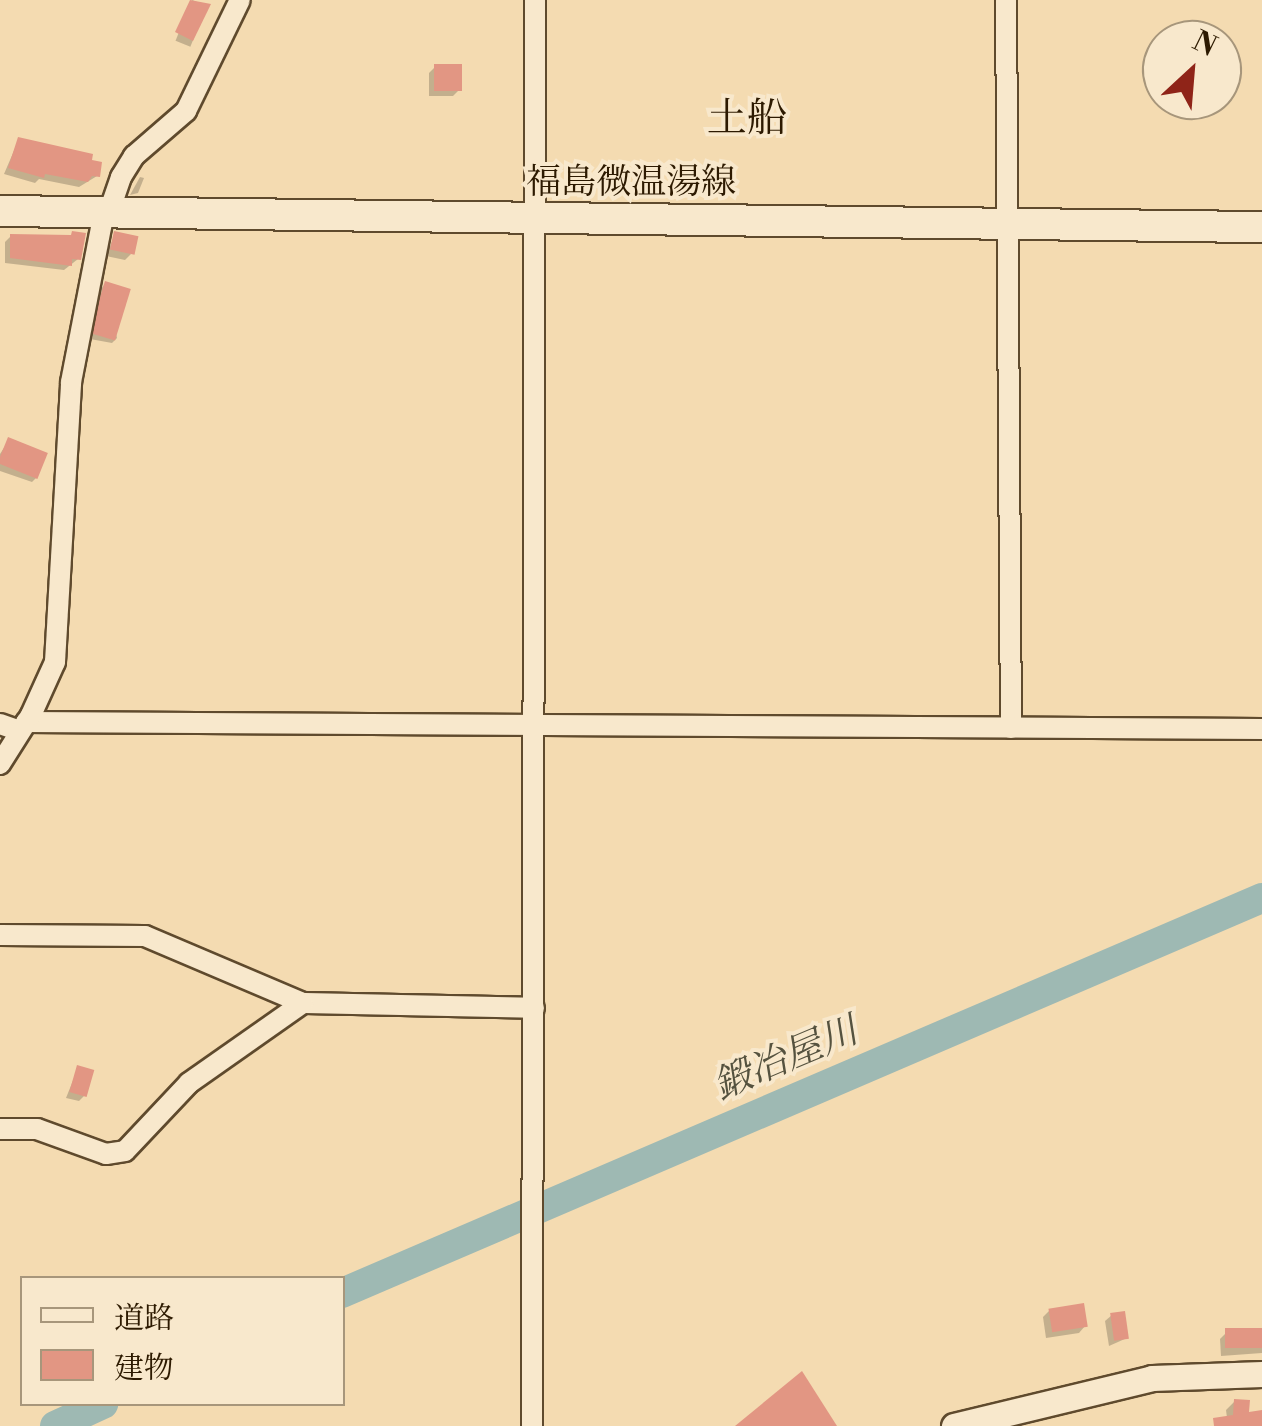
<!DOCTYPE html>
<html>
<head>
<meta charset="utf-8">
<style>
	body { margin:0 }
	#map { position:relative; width:1262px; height:1426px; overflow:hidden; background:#f4dbb1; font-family:"Libre Bodoni","Noto Serif JP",serif }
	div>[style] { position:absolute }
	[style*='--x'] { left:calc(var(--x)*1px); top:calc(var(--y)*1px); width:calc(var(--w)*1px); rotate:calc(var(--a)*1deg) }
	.shadow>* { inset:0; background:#0003; transform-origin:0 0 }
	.river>* { height:30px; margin:-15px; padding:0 15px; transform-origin:15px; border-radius:15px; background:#9eb9b3 }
	.building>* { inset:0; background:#e29683; transform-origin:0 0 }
	.roads { filter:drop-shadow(2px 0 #5f4a2d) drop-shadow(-2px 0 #5f4a2d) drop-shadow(0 2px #5f4a2d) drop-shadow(0 -2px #5f4a2d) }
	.minor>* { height:20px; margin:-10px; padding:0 10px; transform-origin:10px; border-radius:10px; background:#f8e8cc }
	.tertiary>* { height:25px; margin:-12.5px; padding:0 12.5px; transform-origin:12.5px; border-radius:12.5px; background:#f8e8cc }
	.secondary>* { height:30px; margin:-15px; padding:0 15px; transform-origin:15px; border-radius:15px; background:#f8e8cc }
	span { translate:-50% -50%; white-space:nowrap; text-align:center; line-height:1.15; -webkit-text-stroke:8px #f8e8cc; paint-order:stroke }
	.street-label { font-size:35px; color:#2d1a01 }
	.water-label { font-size:38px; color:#55523f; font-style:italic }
	.quarter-label { font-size:40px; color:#2d1a01 }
	.legend { position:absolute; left:20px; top:1276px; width:325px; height:130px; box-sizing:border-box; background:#f8e8cc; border:2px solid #a7967b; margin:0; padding:12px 18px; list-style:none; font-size:30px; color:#2d1a01 }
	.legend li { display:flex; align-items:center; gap:20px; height:50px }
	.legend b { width:50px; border:2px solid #a7967b }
	.north { position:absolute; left:1142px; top:20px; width:100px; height:100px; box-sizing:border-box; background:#f8e8cc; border:2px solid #a7967b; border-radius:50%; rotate:26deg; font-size:28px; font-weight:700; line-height:40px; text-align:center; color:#2d1a01 }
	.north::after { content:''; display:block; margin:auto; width:35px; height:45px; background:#8f2418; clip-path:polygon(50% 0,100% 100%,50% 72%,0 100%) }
</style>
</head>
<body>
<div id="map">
	<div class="shadow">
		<i style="left:192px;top:0;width:16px;height:44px;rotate:22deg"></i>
		<i style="clip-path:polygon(435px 67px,459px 90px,453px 96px,429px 96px,429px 73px)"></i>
		<i style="clip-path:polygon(19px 139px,97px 176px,79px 187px,39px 179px,35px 183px,4px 174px)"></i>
		<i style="clip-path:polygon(140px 177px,144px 178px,138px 193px,130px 195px)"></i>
		<i style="clip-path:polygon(115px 234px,131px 254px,125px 260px,106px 256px)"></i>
		<i style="clip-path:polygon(11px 236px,78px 259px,64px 270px,5px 263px,5px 242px)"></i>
		<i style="clip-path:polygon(105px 284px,117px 338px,112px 343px,90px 339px,100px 290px)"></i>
		<i style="clip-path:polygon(9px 440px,38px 476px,32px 482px,0 471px,0 454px)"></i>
		<i style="clip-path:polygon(78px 1068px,85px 1095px,79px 1101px,66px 1098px)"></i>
		<i style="clip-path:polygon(1049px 1311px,1085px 1326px,1079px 1333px,1046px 1338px,1043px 1317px)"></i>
		<i style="clip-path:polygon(1112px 1315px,1127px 1338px,1109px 1346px,1105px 1321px)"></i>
		<i style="clip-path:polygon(1262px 1330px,1262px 1353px,1221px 1356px,1220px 1339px,1226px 1333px)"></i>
		<i style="clip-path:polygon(1235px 1401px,1247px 1415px,1262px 1413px,1262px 1426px,1228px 1426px,1226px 1410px)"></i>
	</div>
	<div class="river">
		<i style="--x:342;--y:1293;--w:1001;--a:-23.24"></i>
		<i style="--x:55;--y:1426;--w:53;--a:-24.6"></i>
	</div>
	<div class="building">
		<i style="clip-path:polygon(190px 0,211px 4px,193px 41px,175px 32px)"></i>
		<i style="left:434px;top:64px;width:28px;height:27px"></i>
		<i style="clip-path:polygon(18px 137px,93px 154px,92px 160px,102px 162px,100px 177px,92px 176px,88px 182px,45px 174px,44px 178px,8px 168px)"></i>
		<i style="clip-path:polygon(72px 231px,86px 233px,81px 260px,72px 259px,72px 266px,10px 258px,10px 234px,71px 235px)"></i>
		<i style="left:114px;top:231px;width:25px;height:19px;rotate:12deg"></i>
		<i style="left:105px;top:281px;width:27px;height:54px;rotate:17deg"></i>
		<i style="left:8px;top:437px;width:43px;height:28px;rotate:22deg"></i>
		<i style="left:77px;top:1065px;width:18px;height:28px;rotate:16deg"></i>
		<i style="left:1084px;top:1303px;width:24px;height:36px;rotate:81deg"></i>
		<i style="left:1125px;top:1311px;width:28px;height:15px;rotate:82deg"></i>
		<i style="left:1262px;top:1328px;width:20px;height:37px;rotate:90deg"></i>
		<i style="clip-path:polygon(802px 1371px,837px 1426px,735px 1426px)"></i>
		<i style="clip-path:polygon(1234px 1399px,1250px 1400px,1249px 1412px,1262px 1410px,1262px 1426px,1214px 1426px,1213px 1418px,1233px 1415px)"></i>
	</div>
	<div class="roads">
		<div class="minor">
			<i style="--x:1006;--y:0;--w:728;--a:89.61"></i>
			<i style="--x:109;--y:212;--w:37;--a:-71"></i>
			<i style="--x:121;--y:177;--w:25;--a:-58"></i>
			<i style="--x:134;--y:156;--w:69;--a:-40.9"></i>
			<i style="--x:186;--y:111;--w:123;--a:-64.1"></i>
			<i style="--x:26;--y:722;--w:1236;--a:0.32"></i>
			<i style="--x:0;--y:724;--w:21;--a:19"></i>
			<i style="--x:0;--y:764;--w:58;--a:-57.7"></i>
			<i style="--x:31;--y:715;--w:58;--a:-65.6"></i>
			<i style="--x:55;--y:662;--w:280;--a:-86.7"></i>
			<i style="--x:71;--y:382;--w:173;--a:-79"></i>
			<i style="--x:0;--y:935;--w:145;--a:0.4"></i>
			<i style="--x:145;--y:936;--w:172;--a:23"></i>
			<i style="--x:303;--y:1003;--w:231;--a:1.2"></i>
			<i style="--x:0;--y:1129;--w:37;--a:0"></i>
			<i style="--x:37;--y:1129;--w:73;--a:19.9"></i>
			<i style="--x:106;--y:1154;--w:19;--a:-9"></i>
			<i style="--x:125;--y:1151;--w:93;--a:-46.7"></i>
			<i style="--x:189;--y:1083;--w:139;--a:-35.1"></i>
			<i style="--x:532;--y:1426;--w:1426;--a:-89.88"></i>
		</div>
		<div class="tertiary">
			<i style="--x:954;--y:1426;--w:204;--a:-13.6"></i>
			<i style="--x:1152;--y:1378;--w:110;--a:-2.1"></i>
		</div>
		<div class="secondary">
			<i style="--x:0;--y:211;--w:1262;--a:0.73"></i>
		</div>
	</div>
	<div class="street-label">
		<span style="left:631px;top:183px">福島微温湯線</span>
	</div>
	<div class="water-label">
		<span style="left:786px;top:1059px;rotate:-23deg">鍛冶屋川</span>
	</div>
	<div class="quarter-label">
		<span style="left:747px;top:119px">土船</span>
	</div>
	<ul class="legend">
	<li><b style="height:12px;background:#f8e8cc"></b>道路</li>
	<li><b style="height:28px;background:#e29683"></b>建物</li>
	</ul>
	<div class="north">N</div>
</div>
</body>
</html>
